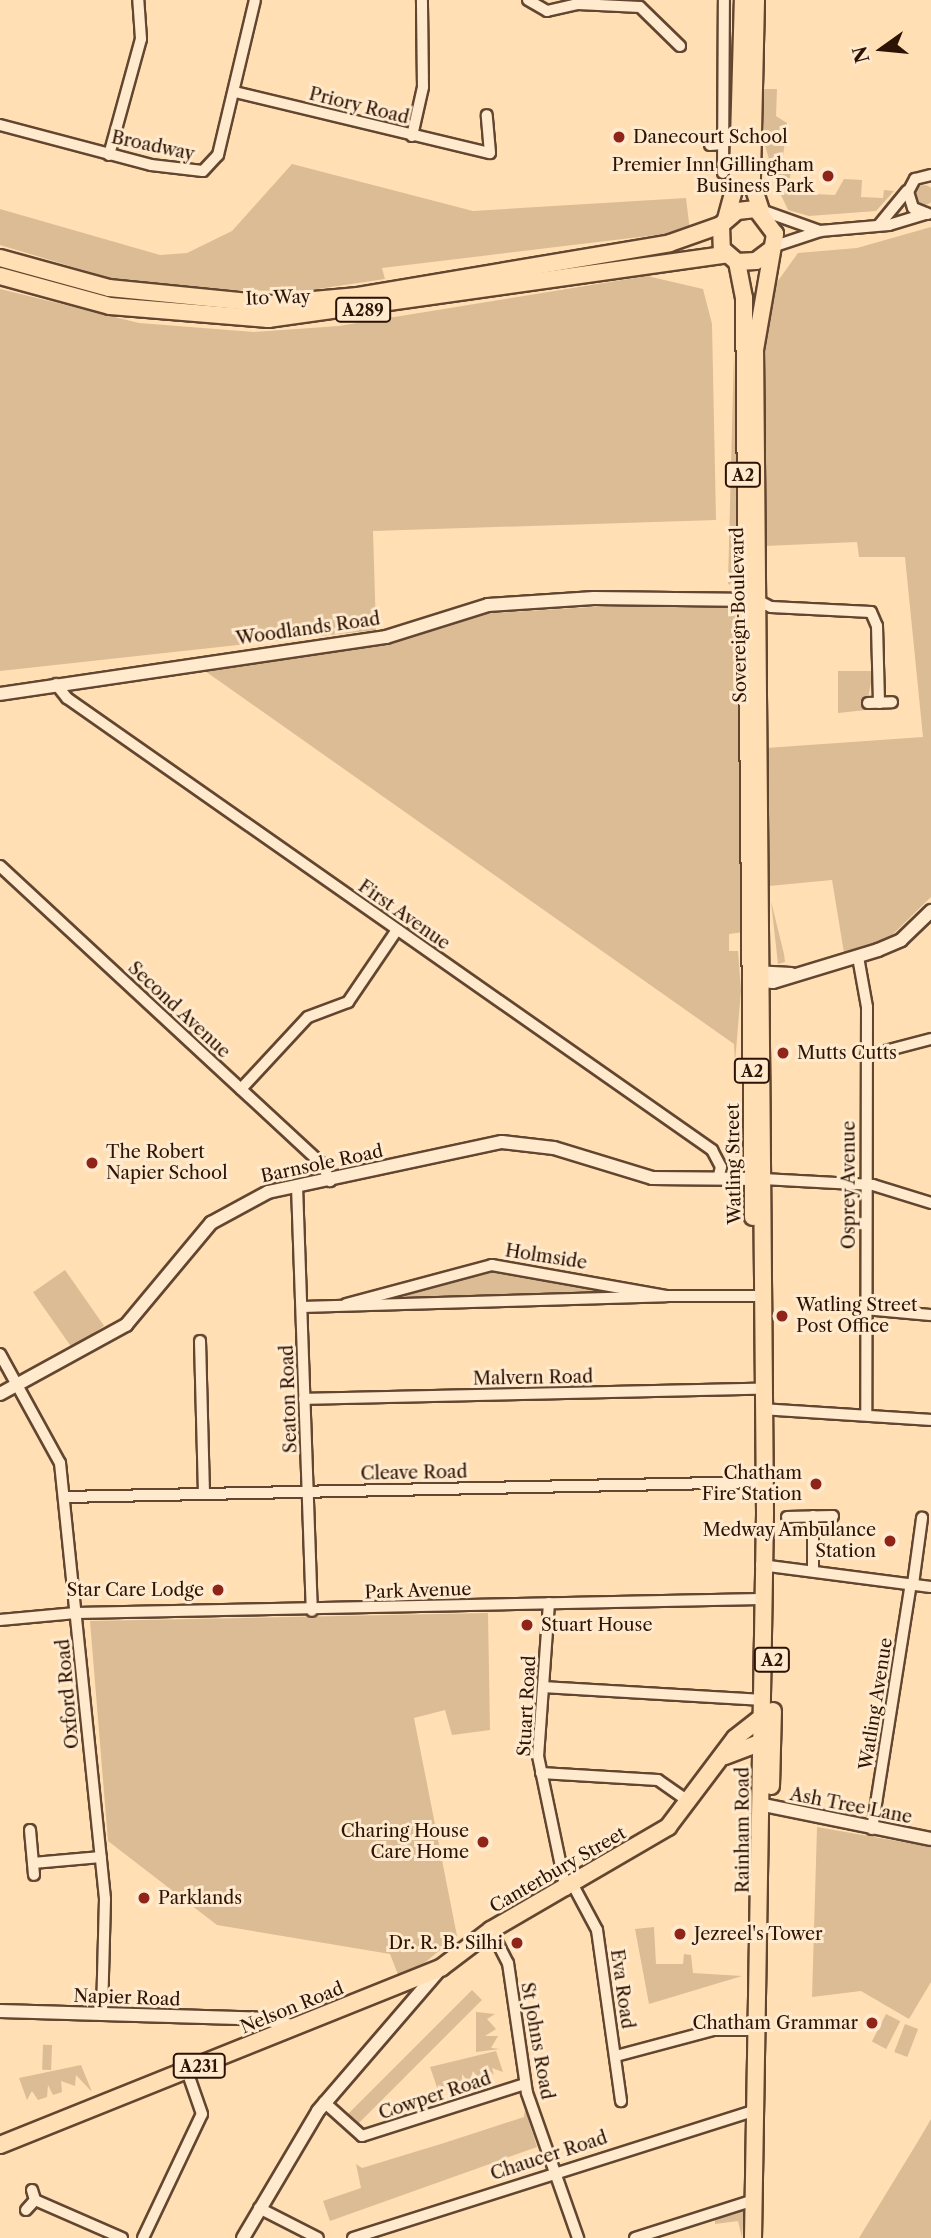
<!DOCTYPE html>
<html>
<head>
<meta charset="utf-8">
<style>
	body { margin:0 }
	#map { position:relative; width:931px; height:2238px; overflow:hidden; background:#ffdfb3; font-family:"Libre Caslon Text",serif }
	div>[style] { position:absolute }
	[style*='--x'] { left:calc(var(--x)*1px); top:calc(var(--y)*1px); width:calc(var(--w)*1px); rotate:calc(var(--a)*1deg) }
	.green>* { inset:0; background:#dbbc95; transform-origin:0 0 }
	.round { border-radius:50% }
	.roads { filter:drop-shadow(2px 0 #624630) drop-shadow(-2px 0 #624630) drop-shadow(0 2px #624630) drop-shadow(0 -2px #624630) }
	.minor>* { height:10px; margin:-5px; padding:0 5px; transform-origin:5px; border-radius:5px; background:#ffeace }
	.tertiary>* { height:12px; margin:-6px; padding:0 6px; transform-origin:6px; border-radius:6px; background:#ffeace }
	.primary>* { height:16px; margin:-8px; padding:0 8px; transform-origin:8px; border-radius:8px; background:#ffdfb3 }
	.dots>* { width:19px; height:19px; translate:-50% -50%; box-sizing:border-box; border:4px solid #ffeace; border-radius:50% }
	span { translate:-50% -50%; white-space:nowrap; text-align:center; line-height:1.15; -webkit-text-stroke:6px #ffeace; paint-order:stroke }
	.shield-label span { padding:2px 5px; background:#ffeace; border:2px solid; border-radius:5px; -webkit-text-stroke-width:0 }
	.shield-label { font-size:16px; color:#2d1305; font-weight:700 }
	.street-label { font-size:18px; color:#2d1305 }
	.poi-label { font-size:18px; color:#2d1305 }
	.left { translate:0 -50%; text-align:left }
	.right { translate:-100% -50%; text-align:right }
	.north { position:absolute; left:847px; top:14px; width:70px; height:70px; -webkit-text-stroke:5px #ffeace; paint-order:stroke; rotate:255deg; font-size:19px; font-weight:700; line-height:28px; text-align:center; color:#2d1305 }
	.north::after { content:''; display:block; margin:auto; width:24px; height:32px; background:#2d1305; clip-path:polygon(50% 0,100% 100%,50% 72%,0 100%) }
</style>
</head>
<body>
<div id="map">
	<div class="green">
		<i style="clip-path:polygon(764px 89px,777px 89px,776px 116px,787px 123px,783px 157px,772px 170px,763px 138px)"></i>
		<i style="clip-path:polygon(292px 164px,473px 211px,686px 198px,690px 231px,382px 268px,385px 279px,304px 291px,190px 290px,113px 279px,0 245px,0 209px,160px 255px,187px 253px,232px 231px)"></i>
		<i style="clip-path:polygon(781px 168px,791px 169px,790px 178px,781px 178px,790px 193px,835px 195px,844px 179px,862px 180px,861px 197px,883px 198px,884px 190px,894px 191px,876px 211px,809px 216px,788px 210px,773px 178px)"></i>
		<i class="round" style="left:914px;top:185px;width:20px;height:20px"></i>
		<i style="clip-path:polygon(931px 227px,931px 897px,888px 939px,844px 953px,832px 880px,769px 886px,766px 748px,923px 737px,905px 557px,859px 557px,857px 542px,764px 546px,766px 313px,775px 285px,798px 253px,857px 248px)"></i>
		<i style="clip-path:polygon(647px 276px,703px 289px,712px 324px,716px 520px,373px 531px,376px 630px,0 671px,0 289px,139px 323px,254px 332px,339px 326px)"></i>
		<i style="clip-path:polygon(734px 350px,739px 575px,729px 585px,728px 583px)"></i>
		<i style="clip-path:polygon(654px 603px,729px 605px,740px 627px,744px 932px,729px 934px,729px 951px,738px 951px,741px 990px,735px 1063px,734px 1044px,205px 671px,393px 641px,478px 614px)"></i>
		<i style="clip-path:polygon(838px 671px,873px 671px,866px 710px,838px 713px)"></i>
		<i style="clip-path:polygon(771px 901px,784px 954px,785px 962px,778px 964px)"></i>
		<i style="left:65px;top:1270px;width:68px;height:39px;rotate:55deg"></i>
		<i style="clip-path:polygon(485px 1270px,611px 1288px,612px 1297px,397px 1301px,396px 1293px)"></i>
		<i style="clip-path:polygon(488px 1613px,490px 1730px,452px 1735px,445px 1710px,414px 1718px,457px 1936px,422px 1965px,399px 1977px,390px 1954px,217px 1925px,108px 1841px,90px 1621px)"></i>
		<i style="clip-path:polygon(817px 1827px,931px 1847px,931px 1982px,909px 2019px,861px 1991px,812px 1997px)"></i>
		<i style="clip-path:polygon(654px 1927px,656px 1964px,683px 1964px,684px 1954px,691px 1955px,693px 1973px,742px 1976px,649px 2004px,635px 1929px)"></i>
		<i style="left:472px;top:1990px;width:14px;height:175px;rotate:45deg"></i>
		<i style="clip-path:polygon(476px 2012px,495px 2014px,487px 2019px,496px 2029px,485px 2036px,498px 2036px,491px 2048px,500px 2049px,476px 2052px)"></i>
		<i style="left:886px;top:2014px;width:16px;height:31px;rotate:27deg"></i>
		<i style="left:905px;top:2024px;width:14px;height:30px;rotate:21deg"></i>
		<i style="left:52px;top:2045px;width:25px;height:9px;rotate:92deg"></i>
		<i style="clip-path:polygon(496px 2051px,503px 2072px,492px 2068px,494px 2075px,488px 2069px,480px 2080px,473px 2071px,469px 2083px,462px 2074px,462px 2085px,456px 2080px,451px 2089px,438px 2085px,439px 2093px,430px 2067px)"></i>
		<i style="clip-path:polygon(81px 2065px,92px 2092px,76px 2075px,75px 2086px,61px 2081px,62px 2092px,53px 2095px,48px 2085px,47px 2097px,38px 2100px,32px 2091px,27px 2100px,19px 2078px)"></i>
		<i style="clip-path:polygon(525px 2109px,537px 2147px,330px 2221px,323px 2201px,361px 2188px,356px 2164px,362px 2168px,444px 2143px,524px 2117px)"></i>
		<i style="clip-path:polygon(931px 2119px,931px 2238px,859px 2238px,920px 2138px)"></i>
		<i style="clip-path:polygon(744px 2210px,742px 2238px,738px 2221px,715px 2224px,715px 2219px)"></i>
	</div>
	<div class="roads">
		<div class="minor">
			<i style="--x:528;--y:0;--w:22;--a:30"></i>
			<i style="--x:547;--y:11;--w:32;--a:-13"></i>
			<i style="--x:578;--y:4;--w:62;--a:2.8"></i>
			<i style="--x:640;--y:7;--w:56;--a:44.3"></i>
			<i style="--x:235;--y:92;--w:262;--a:13.5"></i>
			<i style="--x:490;--y:153;--w:38;--a:-95"></i>
			<i style="--x:0;--y:125;--w:156;--a:14.8"></i>
			<i style="--x:151;--y:165;--w:52;--a:6.6"></i>
			<i style="--x:203;--y:171;--w:22;--a:-47"></i>
			<i style="--x:218;--y:155;--w:159;--a:-76.6"></i>
			<i style="--x:412;--y:136;--w:50;--a:-77.3"></i>
			<i style="--x:423;--y:87;--w:87;--a:-90.7"></i>
			<i style="--x:710;--y:145;--w:13;--a:-4"></i>
			<i style="--x:109;--y:155;--w:120;--a:-74.6"></i>
			<i style="--x:141;--y:39;--w:39;--a:-94"></i>
			<i style="--x:723;--y:173;--w:173;--a:-89.7"></i>
			<i style="--x:761;--y:210;--w:63;--a:19.6"></i>
			<i style="--x:928;--y:214;--w:16;--a:-158"></i>
			<i style="--x:913;--y:208;--w:17;--a:-107"></i>
			<i style="--x:908;--y:192;--w:15;--a:-62"></i>
			<i style="--x:915;--y:179;--w:16;--a:-14"></i>
			<i style="--x:879;--y:225;--w:44;--a:-50.5"></i>
			<i style="--x:772;--y:247;--w:51;--a:-18.4"></i>
			<i style="--x:820;--y:231;--w:69;--a:-5"></i>
			<i style="--x:889;--y:225;--w:39;--a:-17"></i>
			<i style="--x:759;--y:601;--w:13;--a:27"></i>
			<i style="--x:771;--y:607;--w:100;--a:2.9"></i>
			<i style="--x:871;--y:612;--w:15;--a:67"></i>
			<i style="--x:877;--y:626;--w:77;--a:88.5"></i>
			<i style="--x:56;--y:684;--w:18;--a:52"></i>
			<i style="--x:67;--y:698;--w:788;--a:35.02"></i>
			<i style="--x:712;--y:1150;--w:19;--a:62"></i>
			<i style="--x:721;--y:1167;--w:12;--a:104"></i>
			<i style="--x:868;--y:703;--w:24;--a:-2"></i>
			<i style="--x:0;--y:866;--w:439;--a:42.8"></i>
			<i style="--x:322;--y:1164;--w:19;--a:65"></i>
			<i style="--x:858;--y:957;--w:51;--a:79.8"></i>
			<i style="--x:867;--y:1007;--w:408;--a:90.1"></i>
			<i style="--x:866;--y:1056;--w:67;--a:-14.7"></i>
			<i style="--x:241;--y:1089;--w:98;--a:-47.1"></i>
			<i style="--x:308;--y:1017;--w:43;--a:-20.6"></i>
			<i style="--x:348;--y:1002;--w:87;--a:-55.8"></i>
			<i style="--x:763;--y:1179;--w:110;--a:3.1"></i>
			<i style="--x:873;--y:1185;--w:61;--a:17.2"></i>
			<i style="--x:297;--y:1186;--w:425;--a:88"></i>
			<i style="--x:666;--y:1296;--w:93;--a:0"></i>
			<i style="--x:302;--y:1307;--w:364;--a:-1.7"></i>
			<i style="--x:666;--y:1296;--w:177;--a:-169.9"></i>
			<i style="--x:492;--y:1265;--w:151;--a:165"></i>
			<i style="--x:864;--y:1309;--w:67;--a:5.1"></i>
			<i style="--x:200;--y:1341;--w:153;--a:88.5"></i>
			<i style="--x:0;--y:1354;--w:124;--a:61.2"></i>
			<i style="--x:60;--y:1463;--w:438;--a:84.1"></i>
			<i style="--x:105;--y:1899;--w:116;--a:91.5"></i>
			<i style="--x:304;--y:1399;--w:457;--a:-1.3"></i>
			<i style="--x:762;--y:1409;--w:169;--a:3.7"></i>
			<i style="--x:64;--y:1497;--w:700;--a:-1.23"></i>
			<i style="--x:813;--y:1516;--w:52;--a:90"></i>
			<i style="--x:787;--y:1517;--w:46;--a:-1.2"></i>
			<i style="--x:761;--y:1565;--w:171;--a:7.4"></i>
			<i style="--x:913;--y:1584;--w:67;--a:-82.2"></i>
			<i style="--x:549;--y:1603;--w:153;--a:94.1"></i>
			<i style="--x:538;--y:1756;--w:137;--a:78.2"></i>
			<i style="--x:0;--y:1620;--w:76;--a:-5.3"></i>
			<i style="--x:76;--y:1613;--w:685;--a:-1.17"></i>
			<i style="--x:543;--y:1687;--w:220;--a:3.4"></i>
			<i style="--x:541;--y:1773;--w:117;--a:3.4"></i>
			<i style="--x:658;--y:1780;--w:39;--a:35"></i>
			<i style="--x:872;--y:1829;--w:248;--a:-81"></i>
			<i style="--x:30;--y:1830;--w:45;--a:84.9"></i>
			<i style="--x:33;--y:1863;--w:68;--a:-5"></i>
			<i style="--x:574;--y:1887;--w:49;--a:61.9"></i>
			<i style="--x:597;--y:1930;--w:173;--a:82"></i>
			<i style="--x:491;--y:1930;--w:37;--a:63"></i>
			<i style="--x:508;--y:1963;--w:131;--a:81.7"></i>
			<i style="--x:527;--y:2093;--w:154;--a:70.6"></i>
			<i style="--x:616;--y:2056;--w:101;--a:-14.9"></i>
			<i style="--x:714;--y:2030;--w:45;--a:0"></i>
			<i style="--x:324;--y:2102;--w:51;--a:41.8"></i>
			<i style="--x:362;--y:2136;--w:171;--a:-17.7"></i>
			<i style="--x:32;--y:2190;--w:10;--a:73"></i>
			<i style="--x:35;--y:2200;--w:95;--a:23.6"></i>
			<i style="--x:259;--y:2208;--w:66;--a:27"></i>
			<i style="--x:26;--y:2210;--w:13;--a:-48"></i>
			<i style="--x:143;--y:2238;--w:137;--a:-64.6"></i>
			<i style="--x:202;--y:2114;--w:46;--a:-109.2"></i>
			<i style="--x:353;--y:2238;--w:423;--a:-17.6"></i>
			<i style="--x:635;--y:2238;--w:125;--a:-17.7"></i>
		</div>
		<div class="tertiary">
			<i style="--x:0;--y:694;--w:390;--a:-8.4"></i>
			<i style="--x:386;--y:637;--w:107;--a:-17.4"></i>
			<i style="--x:488;--y:605;--w:106;--a:-3.8"></i>
			<i style="--x:594;--y:598;--w:161;--a:0.7"></i>
			<i style="--x:754;--y:972;--w:37;--a:3"></i>
			<i style="--x:751;--y:980;--w:22;--a:5"></i>
			<i style="--x:773;--y:982;--w:110;--a:-16.9"></i>
			<i style="--x:878;--y:950;--w:25;--a:-23"></i>
			<i style="--x:901;--y:940;--w:42;--a:-44"></i>
			<i style="--x:0;--y:1394;--w:144;--a:-28.7"></i>
			<i style="--x:126;--y:1325;--w:133;--a:-50.2"></i>
			<i style="--x:211;--y:1223;--w:65;--a:-28.5"></i>
			<i style="--x:268;--y:1192;--w:239;--a:-12.1"></i>
			<i style="--x:502;--y:1142;--w:52;--a:6.6"></i>
			<i style="--x:554;--y:1148;--w:102;--a:17"></i>
			<i style="--x:652;--y:1178;--w:108;--a:0.5"></i>
			<i style="--x:764;--y:1805;--w:170;--a:11.5"></i>
			<i style="--x:0;--y:2011;--w:264;--a:1.7"></i>
			<i style="--x:264;--y:2019;--w:32;--a:14"></i>
			<i style="--x:243;--y:2238;--w:147;--a:-59.4"></i>
			<i style="--x:318;--y:2111;--w:189;--a:-49.3"></i>
		</div>
		<div class="primary">
			<i style="--x:756;--y:0;--w:183;--a:91.3"></i>
			<i style="--x:752;--y:183;--w:28;--a:72"></i>
			<i style="--x:726;--y:219;--w:46;--a:-74.7"></i>
			<i style="--x:738;--y:175;--w:175;--a:-88.4"></i>
			<i style="--x:0;--y:258;--w:113;--a:15.4"></i>
			<i style="--x:109;--y:288;--w:161;--a:5.7"></i>
			<i style="--x:269;--y:304;--w:89;--a:-5.1"></i>
			<i style="--x:358;--y:296;--w:316;--a:-9.6"></i>
			<i style="--x:670;--y:243;--w:54;--a:-19.4"></i>
			<i style="--x:737;--y:262;--w:37;--a:79"></i>
			<i style="--x:744;--y:298;--w:919;--a:89.44"></i>
			<i style="--x:0;--y:276;--w:114;--a:15.3"></i>
			<i style="--x:110;--y:306;--w:159;--a:4.7"></i>
			<i style="--x:268;--y:319;--w:462;--a:-8"></i>
			<i style="--x:725;--y:1756;--w:48;--a:-20.7"></i>
			<i style="--x:771;--y:1786;--w:75;--a:-88.5"></i>
			<i style="--x:0;--y:2145;--w:476;--a:-21.9"></i>
			<i style="--x:442;--y:1967;--w:61;--a:-37.1"></i>
			<i style="--x:491;--y:1930;--w:205;--a:-30.2"></i>
			<i style="--x:668;--y:1827;--w:111;--a:-53"></i>
			<i style="--x:735;--y:1738;--w:36;--a:-38"></i>
			<i style="--x:753;--y:2238;--w:725;--a:-89.05"></i>
			<i style="--x:765;--y:1513;--w:1163;--a:-90.49"></i>
			<i style="--x:755;--y:350;--w:118;--a:-80.2"></i>
			<i style="--x:775;--y:234;--w:31;--a:-127"></i>
			<i style="--x:756;--y:209;--w:19;--a:174"></i>
			<i style="--x:737;--y:211;--w:21;--a:139"></i>
			<i style="--x:721;--y:225;--w:24;--a:88"></i>
			<i style="--x:722;--y:249;--w:20;--a:41"></i>
			<i style="--x:737;--y:262;--w:19;--a:-3"></i>
			<i style="--x:756;--y:261;--w:20;--a:-37"></i>
		</div>
	</div>
	<div class="dots">
		<i style="left:619px;top:137px;background:#8f2418"></i>
		<i style="left:828px;top:176px;background:#8f2418"></i>
		<i style="left:783px;top:1053px;background:#8f2418"></i>
		<i style="left:92px;top:1163px;background:#8f2418"></i>
		<i style="left:782px;top:1316px;background:#8f2418"></i>
		<i style="left:816px;top:1484px;background:#8f2418"></i>
		<i style="left:890px;top:1541px;background:#8f2418"></i>
		<i style="left:218px;top:1590px;background:#8f2418"></i>
		<i style="left:527px;top:1625px;background:#8f2418"></i>
		<i style="left:483px;top:1842px;background:#8f2418"></i>
		<i style="left:144px;top:1898px;background:#8f2418"></i>
		<i style="left:680px;top:1934px;background:#8f2418"></i>
		<i style="left:517px;top:1943px;background:#8f2418"></i>
		<i style="left:872px;top:2023px;background:#8f2418"></i>
	</div>
	<div class="shield-label">
		<span style="left:363px;top:310px">A289</span>
		<span style="left:743px;top:475px">A2</span>
		<span style="left:752px;top:1071px">A2</span>
		<span style="left:772px;top:1660px">A2</span>
		<span style="left:199px;top:2066px">A231</span>
	</div>
	<div class="street-label">
		<span style="left:359px;top:106px;rotate:14deg">Priory Road</span>
		<span style="left:153px;top:146px;rotate:12deg">Broadway</span>
		<span style="left:278px;top:298px;rotate:-2deg">Ito Way</span>
		<span style="left:739px;top:615px;rotate:-91deg">Sovereign Boulevard</span>
		<span style="left:308px;top:629px;rotate:-8deg">Woodlands Road</span>
		<span style="left:404px;top:915px;rotate:35deg">First Avenue</span>
		<span style="left:179px;top:1010px;rotate:43deg">Second Avenue</span>
		<span style="left:322px;top:1164px;rotate:-12deg">Barnsole Road</span>
		<span style="left:734px;top:1164px;rotate:-91deg">Watling Street</span>
		<span style="left:849px;top:1185px;rotate:-90deg">Osprey Avenue</span>
		<span style="left:546px;top:1257px;rotate:9deg">Holmside</span>
		<span style="left:533px;top:1378px;rotate:-1deg">Malvern Road</span>
		<span style="left:289px;top:1399px;rotate:-92deg">Seaton Road</span>
		<span style="left:414px;top:1473px;rotate:-1deg">Cleave Road</span>
		<span style="left:418px;top:1591px;rotate:-2deg">Park Avenue</span>
		<span style="left:68px;top:1694px;rotate:-95deg">Oxford Road</span>
		<span style="left:876px;top:1704px;rotate:-81deg">Watling Avenue</span>
		<span style="left:527px;top:1706px;rotate:-87deg">Stuart Road</span>
		<span style="left:851px;top:1806px;rotate:11deg">Ash Tree Lane</span>
		<span style="left:743px;top:1830px;rotate:-90deg">Rainham Road</span>
		<span style="left:558px;top:1870px;rotate:-30deg">Canterbury Street</span>
		<span style="left:622px;top:1989px;rotate:82deg">Eva Road</span>
		<span style="left:127px;top:1998px;rotate:2deg">Napier Road</span>
		<span style="left:292px;top:2008px;rotate:-22deg">Nelson Road</span>
		<span style="left:537px;top:2041px;rotate:80deg">St Johns Road</span>
		<span style="left:435px;top:2096px;rotate:-18deg">Cowper Road</span>
		<span style="left:549px;top:2156px;rotate:-18deg">Chaucer Road</span>
	</div>
	<div class="poi-label">
		<span class="left" style="left:633px;top:137px">Danecourt School</span>
		<span class="right" style="left:814px;top:176px">Premier Inn Gillingham<br>Business Park</span>
		<span class="left" style="left:797px;top:1053px">Mutts Cutts</span>
		<span class="left" style="left:106px;top:1163px">The Robert<br>Napier School</span>
		<span class="left" style="left:796px;top:1316px">Watling Street<br>Post Office</span>
		<span class="right" style="left:802px;top:1484px">Chatham<br>Fire Station</span>
		<span class="right" style="left:876px;top:1541px">Medway Ambulance<br>Station</span>
		<span class="right" style="left:204px;top:1590px">Star Care Lodge</span>
		<span class="left" style="left:541px;top:1625px">Stuart House</span>
		<span class="right" style="left:469px;top:1842px">Charing House<br>Care Home</span>
		<span class="left" style="left:158px;top:1898px">Parklands</span>
		<span class="left" style="left:694px;top:1934px">Jezreel's Tower</span>
		<span class="right" style="left:503px;top:1943px">Dr. R. B. Silhi</span>
		<span class="right" style="left:858px;top:2023px">Chatham Grammar</span>
	</div>
	<div class="north">N</div>
</div>
</body>
</html>
